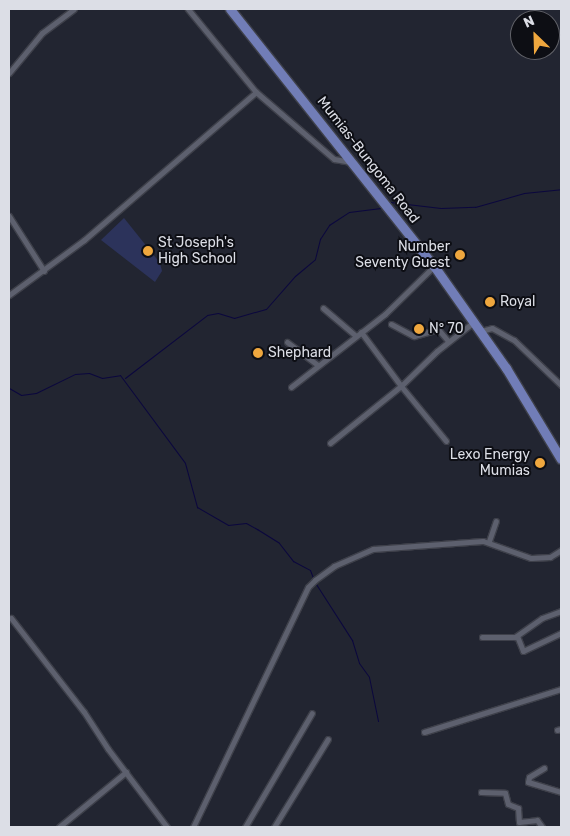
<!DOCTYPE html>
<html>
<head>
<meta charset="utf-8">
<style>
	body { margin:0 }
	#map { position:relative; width:570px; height:836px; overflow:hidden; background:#222531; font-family:Rubik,sans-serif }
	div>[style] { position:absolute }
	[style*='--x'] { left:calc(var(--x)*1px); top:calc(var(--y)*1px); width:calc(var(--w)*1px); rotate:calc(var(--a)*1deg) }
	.green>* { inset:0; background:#2c335b }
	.stream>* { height:1px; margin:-0.5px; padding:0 0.5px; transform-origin:0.5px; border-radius:0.5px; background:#0b073e }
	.roads { filter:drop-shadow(1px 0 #3e404a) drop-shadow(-1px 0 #3e404a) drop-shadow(0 1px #3e404a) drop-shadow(0 -1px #3e404a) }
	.street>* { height:5px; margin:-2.5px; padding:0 2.5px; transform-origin:2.5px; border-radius:2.5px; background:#5d606e }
	.highway>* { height:9px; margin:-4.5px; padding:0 4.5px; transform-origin:4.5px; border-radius:4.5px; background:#717db7 }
	.dots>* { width:14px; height:14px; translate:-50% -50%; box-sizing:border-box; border:2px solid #0d0e14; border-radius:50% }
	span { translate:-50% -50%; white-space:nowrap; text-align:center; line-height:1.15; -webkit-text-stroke:4px #0d0e14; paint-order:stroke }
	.street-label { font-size:14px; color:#dcdee6 }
	.poi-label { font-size:14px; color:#dcdee6 }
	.left { translate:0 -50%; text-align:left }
	.right { translate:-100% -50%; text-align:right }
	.frame { position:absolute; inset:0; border:10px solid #dcdee6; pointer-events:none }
	.north { position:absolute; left:510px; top:10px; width:50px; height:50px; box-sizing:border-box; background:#0d0e14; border:1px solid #606168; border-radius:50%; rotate:336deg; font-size:14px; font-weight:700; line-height:20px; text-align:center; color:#dcdee6 }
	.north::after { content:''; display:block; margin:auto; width:18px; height:22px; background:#efa73e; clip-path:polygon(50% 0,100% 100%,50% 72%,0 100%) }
</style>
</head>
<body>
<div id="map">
	<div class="green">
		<i style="clip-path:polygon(124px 218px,160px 263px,162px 271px,155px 282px,101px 240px)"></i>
	</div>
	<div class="stream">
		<i style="--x:390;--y:202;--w:51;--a:6.7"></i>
		<i style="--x:441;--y:208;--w:34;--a:-2"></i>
		<i style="--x:475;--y:207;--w:51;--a:-15.9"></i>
		<i style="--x:524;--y:193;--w:37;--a:-6"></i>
		<i style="--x:125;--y:378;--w:103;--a:-37.5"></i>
		<i style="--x:207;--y:315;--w:11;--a:-10"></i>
		<i style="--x:218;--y:313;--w:17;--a:17"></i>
		<i style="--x:234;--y:318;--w:33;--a:-16"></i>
		<i style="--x:266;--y:309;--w:44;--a:-48.7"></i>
		<i style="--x:295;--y:276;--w:26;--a:-40"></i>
		<i style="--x:315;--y:259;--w:21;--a:-76"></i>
		<i style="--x:320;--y:239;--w:17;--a:-57"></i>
		<i style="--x:329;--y:225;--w:24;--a:-33"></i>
		<i style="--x:349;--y:212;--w:32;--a:-7"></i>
		<i style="--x:9;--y:388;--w:14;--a:30"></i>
		<i style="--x:21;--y:395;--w:15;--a:-8"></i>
		<i style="--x:36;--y:393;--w:43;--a:-26"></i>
		<i style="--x:75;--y:374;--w:14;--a:-4"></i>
		<i style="--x:89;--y:373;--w:14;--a:21"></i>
		<i style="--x:102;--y:378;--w:18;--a:-9"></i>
		<i style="--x:120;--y:375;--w:109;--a:53.5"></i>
		<i style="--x:185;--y:463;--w:46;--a:74.7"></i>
		<i style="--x:197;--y:507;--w:36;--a:30"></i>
		<i style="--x:228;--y:525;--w:18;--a:-6"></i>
		<i style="--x:246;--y:523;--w:13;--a:29"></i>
		<i style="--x:257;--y:529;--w:26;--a:32"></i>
		<i style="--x:279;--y:543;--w:23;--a:52"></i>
		<i style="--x:293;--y:561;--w:19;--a:28"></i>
		<i style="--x:310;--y:570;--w:9;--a:69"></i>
		<i style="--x:316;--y:584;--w:67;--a:57.3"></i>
		<i style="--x:352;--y:640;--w:24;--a:73"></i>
		<i style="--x:359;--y:663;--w:17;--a:54"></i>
		<i style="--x:369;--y:677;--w:45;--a:78.4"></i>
	</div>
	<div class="roads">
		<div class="street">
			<i style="--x:188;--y:9;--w:107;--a:50.7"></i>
			<i style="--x:256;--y:92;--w:103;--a:40.7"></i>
			<i style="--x:334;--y:159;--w:17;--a:10"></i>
			<i style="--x:9;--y:73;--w:52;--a:-50.5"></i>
			<i style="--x:42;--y:33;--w:40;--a:-37"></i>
			<i style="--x:9;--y:216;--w:65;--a:57.5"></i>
			<i style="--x:9;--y:295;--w:93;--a:-36.3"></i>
			<i style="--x:84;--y:240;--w:227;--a:-40.7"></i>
			<i style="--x:323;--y:308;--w:43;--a:40.3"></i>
			<i style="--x:391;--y:324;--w:26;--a:28"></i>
			<i style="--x:414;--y:336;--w:25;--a:-16"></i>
			<i style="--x:438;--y:329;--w:16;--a:50"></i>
			<i style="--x:481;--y:331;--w:11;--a:-15"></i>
			<i style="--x:492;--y:328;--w:25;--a:29"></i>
			<i style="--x:514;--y:340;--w:65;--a:43.8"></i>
			<i style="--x:361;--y:332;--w:67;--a:53.5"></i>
			<i style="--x:401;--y:386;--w:50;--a:-44.2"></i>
			<i style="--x:437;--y:351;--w:48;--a:-38.3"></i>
			<i style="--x:287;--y:342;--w:38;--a:37"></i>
			<i style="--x:291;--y:387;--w:119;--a:-37.8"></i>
			<i style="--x:385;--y:314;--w:69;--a:-44.4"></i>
			<i style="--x:330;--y:443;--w:91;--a:-38.8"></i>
			<i style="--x:401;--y:386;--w:71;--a:50.7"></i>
			<i style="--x:489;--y:541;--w:21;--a:-71"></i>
			<i style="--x:11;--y:618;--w:119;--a:52.2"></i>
			<i style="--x:84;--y:712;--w:44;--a:57"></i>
			<i style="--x:108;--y:749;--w:98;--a:52.9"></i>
			<i style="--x:517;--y:636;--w:16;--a:68"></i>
			<i style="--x:523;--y:651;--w:42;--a:-25.3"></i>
			<i style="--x:482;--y:637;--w:33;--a:0"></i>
			<i style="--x:515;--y:637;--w:33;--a:-35"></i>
			<i style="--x:542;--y:618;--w:20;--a:-20"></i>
			<i style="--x:557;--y:730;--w:4;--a:-14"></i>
			<i style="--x:424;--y:732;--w:144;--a:-17.4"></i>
			<i style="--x:544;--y:768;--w:17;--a:149"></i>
			<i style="--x:529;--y:777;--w:5;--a:101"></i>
			<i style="--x:528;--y:782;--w:34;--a:17"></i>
			<i style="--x:481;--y:792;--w:24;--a:2"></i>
			<i style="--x:505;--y:793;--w:11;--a:75"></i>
			<i style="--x:508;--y:804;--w:11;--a:22"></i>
			<i style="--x:518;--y:808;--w:14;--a:86"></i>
			<i style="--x:519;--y:822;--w:18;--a:-6"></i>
			<i style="--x:537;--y:820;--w:9;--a:54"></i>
			<i style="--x:59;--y:827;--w:87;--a:-39.4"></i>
			<i style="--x:193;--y:827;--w:266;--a:-64.4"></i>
			<i style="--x:308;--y:587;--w:10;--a:-45"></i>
			<i style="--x:315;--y:580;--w:24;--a:-36"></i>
			<i style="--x:334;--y:566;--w:43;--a:-23.6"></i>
			<i style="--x:373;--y:549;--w:110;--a:-4.2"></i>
			<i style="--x:483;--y:541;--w:51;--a:19.5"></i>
			<i style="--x:531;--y:558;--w:19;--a:-3"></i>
			<i style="--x:550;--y:557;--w:13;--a:-32"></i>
			<i style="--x:245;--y:827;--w:132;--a:-59.6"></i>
			<i style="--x:274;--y:827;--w:103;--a:-58.5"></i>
		</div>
		<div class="highway">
			<i style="--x:230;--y:9;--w:328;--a:51.6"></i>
			<i style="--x:434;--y:266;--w:125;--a:54.8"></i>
			<i style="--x:506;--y:368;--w:106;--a:58.9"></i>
		</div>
	</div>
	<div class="dots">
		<i style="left:148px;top:251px;background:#efa73e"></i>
		<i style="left:460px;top:255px;background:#efa73e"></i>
		<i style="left:490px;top:302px;background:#efa73e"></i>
		<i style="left:419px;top:329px;background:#efa73e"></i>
		<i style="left:258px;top:353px;background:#efa73e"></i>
		<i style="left:540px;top:463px;background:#efa73e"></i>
	</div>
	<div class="street-label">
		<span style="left:368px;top:160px;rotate:52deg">Mumias-Bungoma Road</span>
	</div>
	<div class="poi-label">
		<span class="left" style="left:158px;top:251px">St Joseph's<br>High School</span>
		<span class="right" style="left:450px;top:255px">Number<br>Seventy Guest</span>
		<span class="left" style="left:500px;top:302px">Royal</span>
		<span class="left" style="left:429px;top:329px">N° 70</span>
		<span class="left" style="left:268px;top:353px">Shephard</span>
		<span class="right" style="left:530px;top:463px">Lexo Energy<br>Mumias</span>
	</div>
	<div class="frame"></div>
	<div class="north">N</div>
</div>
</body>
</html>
